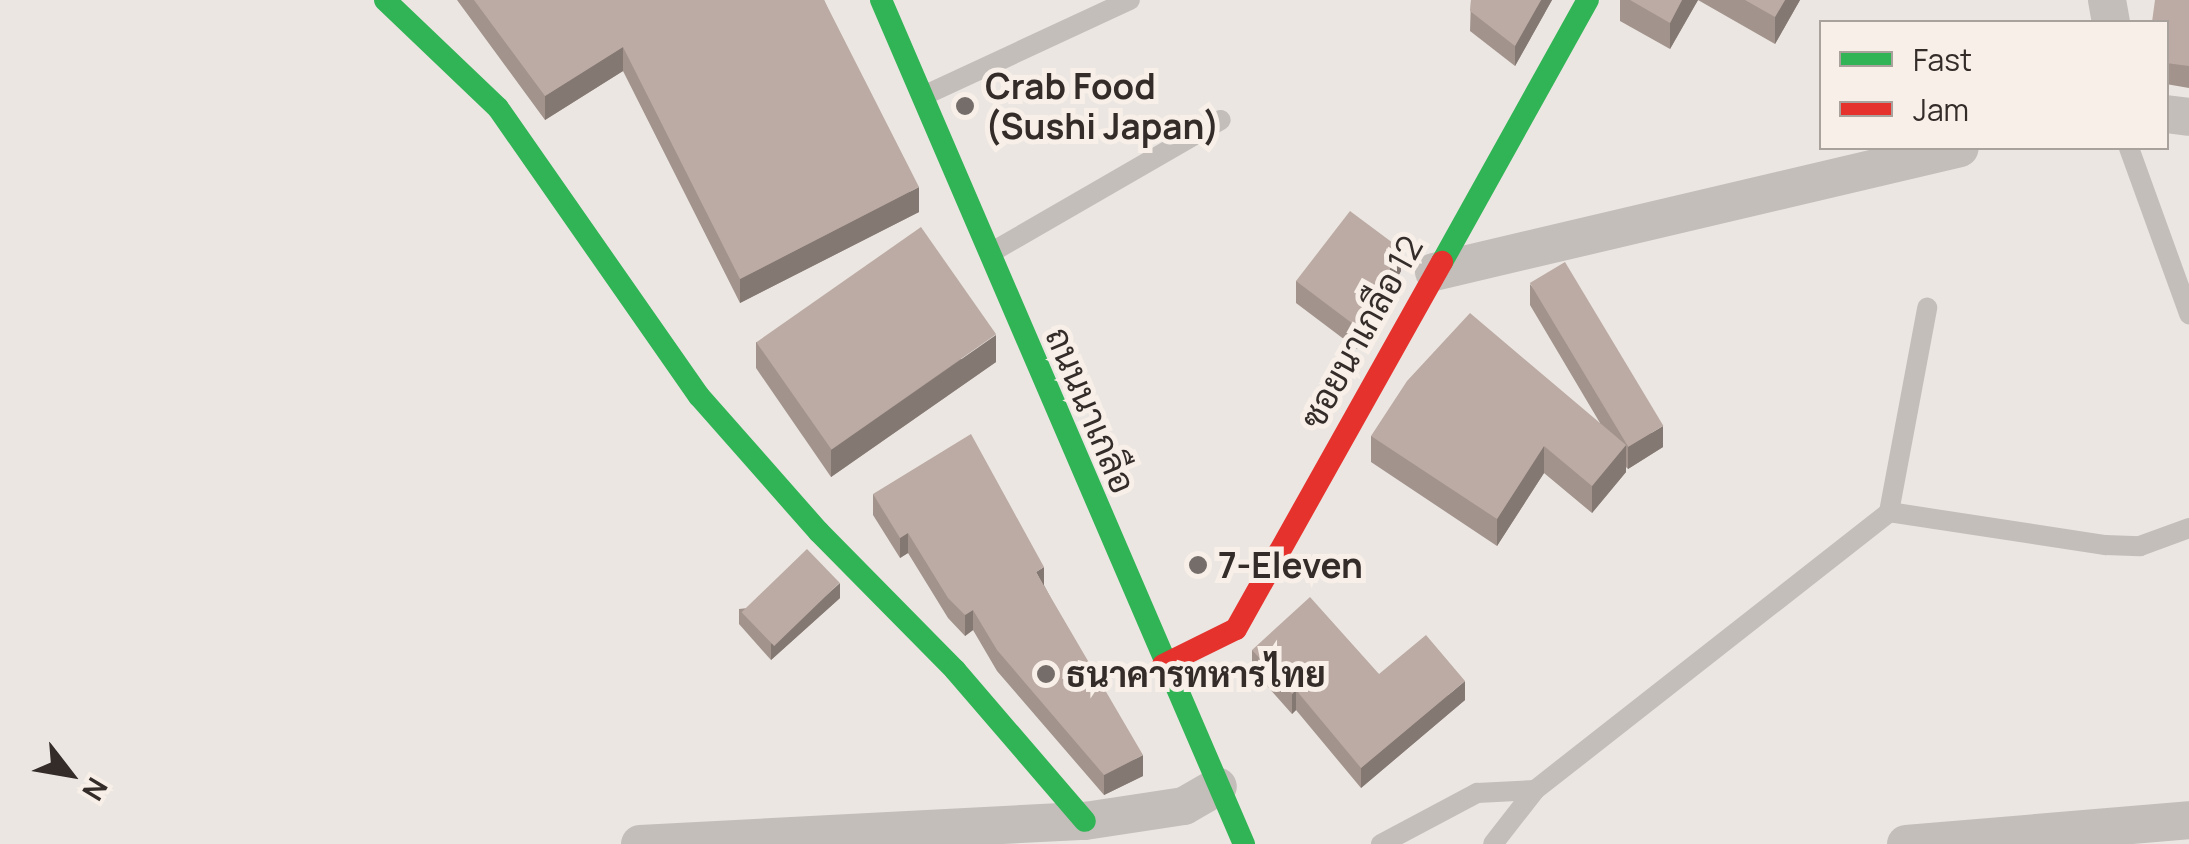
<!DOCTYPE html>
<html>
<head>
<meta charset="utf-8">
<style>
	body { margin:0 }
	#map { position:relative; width:2189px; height:844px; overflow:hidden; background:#ebe6e1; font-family:Manrope,Sarabun,sans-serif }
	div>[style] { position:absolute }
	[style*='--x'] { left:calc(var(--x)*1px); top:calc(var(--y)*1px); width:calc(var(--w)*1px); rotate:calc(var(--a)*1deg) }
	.lane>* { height:20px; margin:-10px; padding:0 10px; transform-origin:10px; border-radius:10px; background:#c3beba }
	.street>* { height:38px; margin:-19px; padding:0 19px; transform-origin:19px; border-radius:19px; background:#c3beba }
	.fast>* { height:22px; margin:-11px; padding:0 11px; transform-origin:11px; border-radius:11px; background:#30b455 }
	.jam>* { height:22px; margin:-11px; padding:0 11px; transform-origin:11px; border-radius:11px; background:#e5322d }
	.wall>* { inset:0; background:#a2938d }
	.shaded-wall>* { inset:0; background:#847873 }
	.building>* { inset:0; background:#bcaba4; transform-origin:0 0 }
	.dots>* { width:28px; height:28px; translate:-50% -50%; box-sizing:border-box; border:5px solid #f7efe8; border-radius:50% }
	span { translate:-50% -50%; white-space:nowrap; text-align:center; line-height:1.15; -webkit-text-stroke:10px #f7efe8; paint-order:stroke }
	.poi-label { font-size:35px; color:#342c29; font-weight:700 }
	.left { translate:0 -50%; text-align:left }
	.street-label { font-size:35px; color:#342c29 }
	.legend { position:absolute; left:1819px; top:20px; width:350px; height:130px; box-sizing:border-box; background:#f7efe8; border:2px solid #a9a19c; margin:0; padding:12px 18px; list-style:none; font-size:30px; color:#342c29 }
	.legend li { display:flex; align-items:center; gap:20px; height:50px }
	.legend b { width:50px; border:2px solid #a9a19c }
	.north { position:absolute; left:20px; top:724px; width:100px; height:100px; -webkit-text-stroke:8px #f7efe8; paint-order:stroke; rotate:121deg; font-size:28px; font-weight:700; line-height:40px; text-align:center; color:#342c29 }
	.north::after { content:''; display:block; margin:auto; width:35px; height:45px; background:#342c29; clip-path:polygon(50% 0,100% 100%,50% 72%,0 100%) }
</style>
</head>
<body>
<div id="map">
	<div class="lane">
		<i style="--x:923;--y:96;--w:228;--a:-24.9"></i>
		<i style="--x:2129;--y:148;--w:177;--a:70.1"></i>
		<i style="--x:992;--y:252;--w:264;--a:-30"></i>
		<i style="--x:1889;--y:512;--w:219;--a:8.7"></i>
		<i style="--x:2105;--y:545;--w:35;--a:2"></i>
		<i style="--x:2140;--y:546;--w:52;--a:-20.2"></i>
		<i style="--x:1535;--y:790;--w:450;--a:-38.1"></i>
		<i style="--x:1889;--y:512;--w:208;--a:-79.4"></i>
		<i style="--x:1381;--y:844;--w:109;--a:-28"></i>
		<i style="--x:1477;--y:793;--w:58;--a:-3"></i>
		<i style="--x:1535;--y:790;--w:68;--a:127.9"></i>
	</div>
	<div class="street">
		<i style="--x:2107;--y:0;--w:22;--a:80"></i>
		<i style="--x:2166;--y:114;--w:23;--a:7"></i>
		<i style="--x:1434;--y:272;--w:540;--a:-13.26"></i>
		<i style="--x:640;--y:844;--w:446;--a:-3"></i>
		<i style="--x:1085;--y:821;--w:100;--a:-8.6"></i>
		<i style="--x:1184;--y:806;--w:39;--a:-30"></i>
		<i style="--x:1906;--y:844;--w:284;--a:-4.8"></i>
	</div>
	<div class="fast">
		<i style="--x:385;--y:0;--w:156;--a:43.7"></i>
		<i style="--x:498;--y:108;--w:351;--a:55.1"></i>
		<i style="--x:699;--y:396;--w:181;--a:48.6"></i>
		<i style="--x:819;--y:532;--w:194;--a:45.4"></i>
		<i style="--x:955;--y:670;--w:199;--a:49.3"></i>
		<i style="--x:881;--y:0;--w:919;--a:66.73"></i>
		<i style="--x:1442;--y:262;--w:300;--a:-60.9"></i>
	</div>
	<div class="jam">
		<i style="--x:1163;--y:665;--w:81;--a:-26.3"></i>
		<i style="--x:1236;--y:629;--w:421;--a:-60.7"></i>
	</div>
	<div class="wall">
		<i style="clip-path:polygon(457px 0,824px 0,919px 212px,740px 303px,623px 71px,545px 120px)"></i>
		<i style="clip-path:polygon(1471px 0,1552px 0,1515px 66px,1470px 31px)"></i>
		<i style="clip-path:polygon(1620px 0,1698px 0,1670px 49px,1620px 21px)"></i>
		<i style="clip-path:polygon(1698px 0,1800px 0,1775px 44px)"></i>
		<i style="clip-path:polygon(2189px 0,2189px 88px,2166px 84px,2166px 22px)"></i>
		<i style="clip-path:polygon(1401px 271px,1357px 349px,1296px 303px,1296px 281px)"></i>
		<i style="clip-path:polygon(1530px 284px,1663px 447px,1628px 469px,1626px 467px,1626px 472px,1592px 513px,1544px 473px,1497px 546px,1371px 462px,1371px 436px,1600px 423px,1530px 305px)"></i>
		<i style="clip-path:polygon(756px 342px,996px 362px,831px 477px,756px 368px)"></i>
		<i style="clip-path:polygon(873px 494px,1044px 585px,1143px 776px,1104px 795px,997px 671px,973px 630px,965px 636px,948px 618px,908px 553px,900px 558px,873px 515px)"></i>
		<i style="clip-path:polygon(840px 598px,771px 660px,739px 624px,739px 609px)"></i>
		<i style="clip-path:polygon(1252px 650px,1379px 674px,1465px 700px,1361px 788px,1296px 710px,1292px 714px,1252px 669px)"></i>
	</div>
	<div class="shaded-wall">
		<i style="clip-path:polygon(1541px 0,1552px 0,1515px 66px,1515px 46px)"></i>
		<i style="clip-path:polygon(1682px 0,1698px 0,1670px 49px,1670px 23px)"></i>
		<i style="clip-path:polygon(1785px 0,1800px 0,1775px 44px,1775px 17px)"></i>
		<i style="clip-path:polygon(623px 47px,623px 71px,545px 120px,545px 96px)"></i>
		<i style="clip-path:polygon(919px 187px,919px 212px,740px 303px,740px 279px)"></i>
		<i style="clip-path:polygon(1401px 249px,1401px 271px,1357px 349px,1357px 327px)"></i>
		<i style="clip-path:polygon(996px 335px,996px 362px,831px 477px,831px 450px)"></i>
		<i style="clip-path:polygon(1663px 426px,1663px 447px,1628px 469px,1628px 447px)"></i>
		<i style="clip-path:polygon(1626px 445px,1626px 472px,1592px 513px,1592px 486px)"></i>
		<i style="clip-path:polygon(1544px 446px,1544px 473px,1497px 546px,1497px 519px)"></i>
		<i style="clip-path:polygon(908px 533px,908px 553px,900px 558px,900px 538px)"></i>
		<i style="clip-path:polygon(1044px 567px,1044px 587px,1036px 572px)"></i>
		<i style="clip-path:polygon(840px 583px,840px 598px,771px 660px,771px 644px)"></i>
		<i style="clip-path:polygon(973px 610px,973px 630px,965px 636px,965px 615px)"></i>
		<i style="clip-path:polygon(1465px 681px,1465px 700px,1361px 788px,1361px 768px)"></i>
		<i style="clip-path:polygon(1296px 690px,1296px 710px,1292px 714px,1292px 694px)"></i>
		<i style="clip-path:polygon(1143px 755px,1143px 776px,1104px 795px,1104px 775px)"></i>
	</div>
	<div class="building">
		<i style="clip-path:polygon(474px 0,824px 0,919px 187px,740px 279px,623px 47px,545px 96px)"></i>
		<i style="clip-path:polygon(1471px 0,1541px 0,1515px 46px,1470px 11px)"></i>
		<i style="clip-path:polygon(1630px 0,1682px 0,1670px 23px)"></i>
		<i style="clip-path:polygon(1745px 0,1785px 0,1775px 17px)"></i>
		<i style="clip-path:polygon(2155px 0,2189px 0,2189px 66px,2166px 63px,2166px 22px,2152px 22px)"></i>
		<i style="clip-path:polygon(1350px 211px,1401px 249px,1357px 327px,1296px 281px)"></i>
		<i style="left:921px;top:227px;width:131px;height:201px;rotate:55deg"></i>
		<i style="left:1565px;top:262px;width:191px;height:41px;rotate:59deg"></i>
		<i style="clip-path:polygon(1470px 313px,1626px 445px,1592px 486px,1544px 446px,1497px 519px,1371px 436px,1407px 381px)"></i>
		<i style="clip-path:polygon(971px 434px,1044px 567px,1036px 572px,1143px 755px,1104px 775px,997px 650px,973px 610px,965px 615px,948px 598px,908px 533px,900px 538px,873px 494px)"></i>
		<i style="left:807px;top:549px;width:47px;height:91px;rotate:46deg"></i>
		<i style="clip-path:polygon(1310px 597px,1379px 674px,1426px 635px,1465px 681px,1361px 768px,1296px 690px,1292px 694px,1252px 650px)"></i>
	</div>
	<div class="dots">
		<i style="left:965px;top:106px;background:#746d69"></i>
		<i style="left:1198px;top:565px;background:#746d69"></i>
		<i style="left:1046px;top:674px;background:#746d69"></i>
	</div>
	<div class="poi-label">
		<span class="left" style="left:985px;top:106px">Crab Food<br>(Sushi Japan)</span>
		<span class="left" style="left:1218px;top:565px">7-Eleven</span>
		<span class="left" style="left:1066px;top:674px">ธนาคารทหารไทย</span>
	</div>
	<div class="street-label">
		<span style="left:1361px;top:332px;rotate:-61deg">ซอยนาเกลือ 12</span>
		<span style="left:1091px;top:410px;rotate:67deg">ถนนนาเกลือ</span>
	</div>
	<ul class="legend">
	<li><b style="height:12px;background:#30b455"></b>Fast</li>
	<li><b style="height:12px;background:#e5322d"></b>Jam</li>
	</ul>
	<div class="north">N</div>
</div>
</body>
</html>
